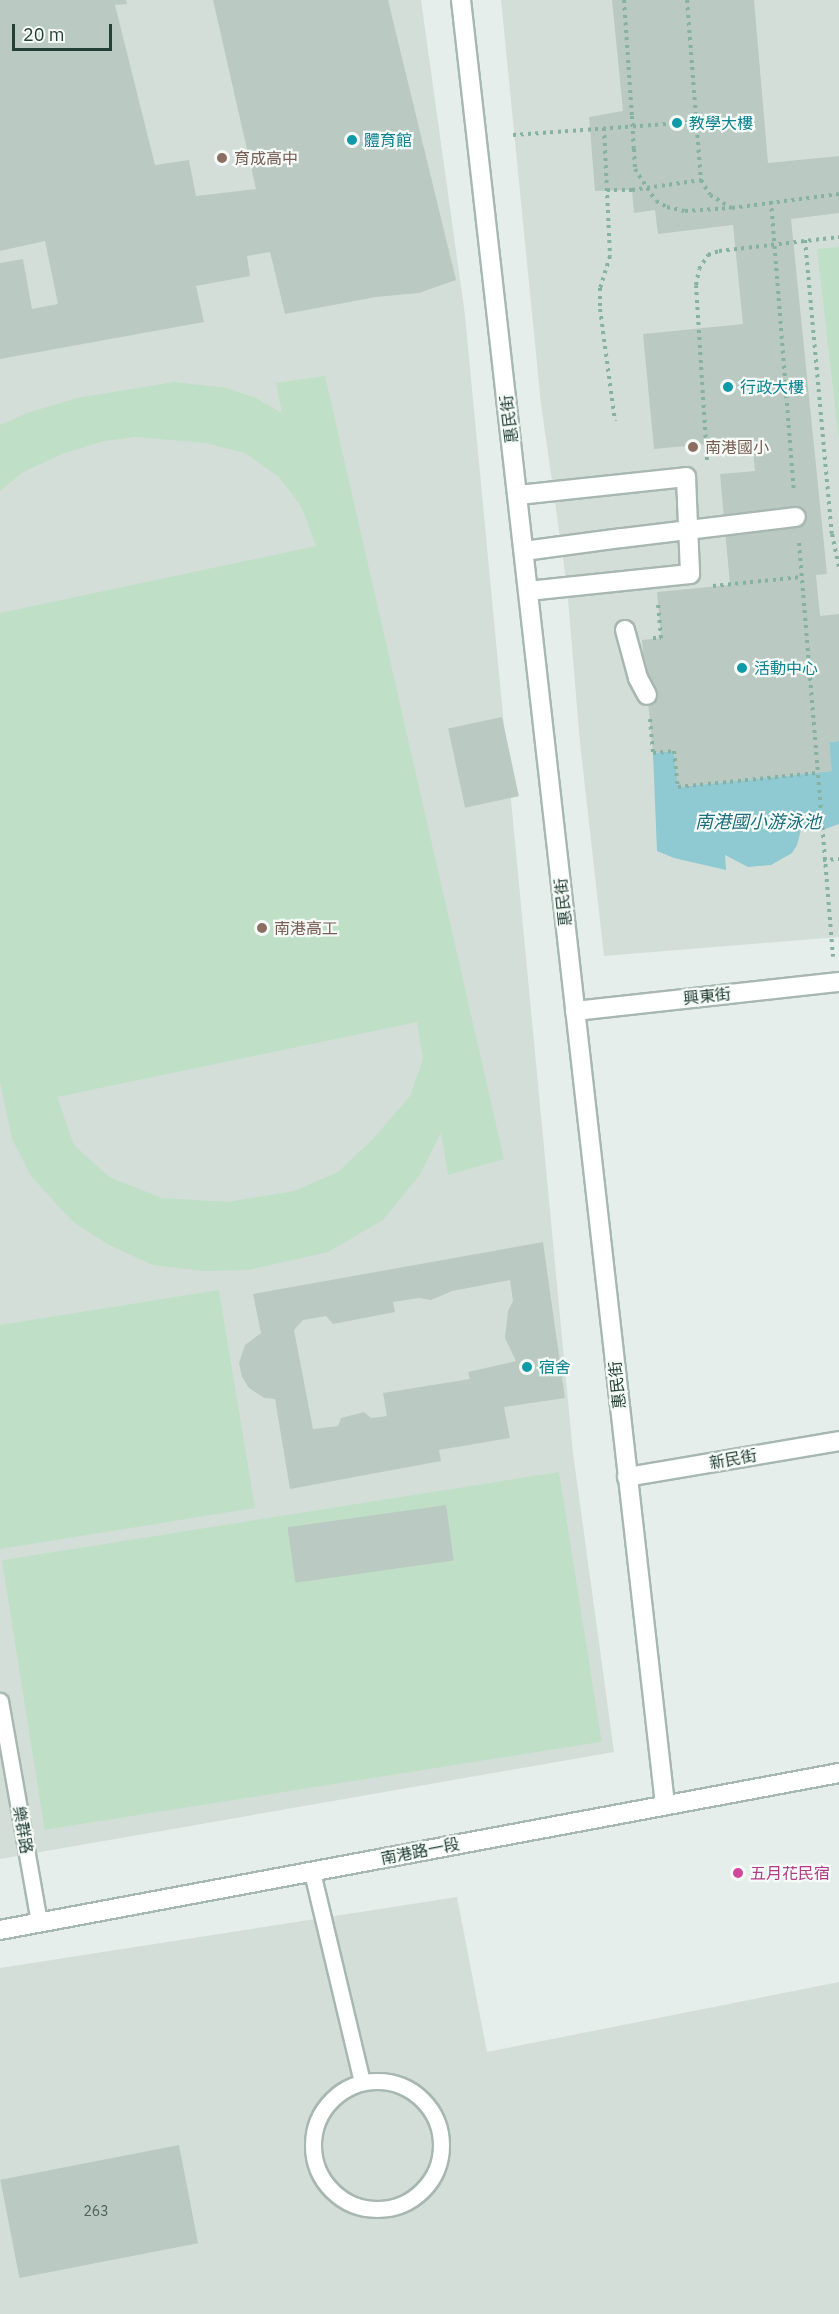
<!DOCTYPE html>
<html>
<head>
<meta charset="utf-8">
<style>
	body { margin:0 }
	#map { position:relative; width:839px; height:2314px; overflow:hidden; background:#e5eeea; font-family:"IBM Plex Sans","Noto Sans TC",sans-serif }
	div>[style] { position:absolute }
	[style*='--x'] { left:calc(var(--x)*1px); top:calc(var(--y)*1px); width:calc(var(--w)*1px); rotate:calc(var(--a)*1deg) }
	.built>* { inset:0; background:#d4ded9 }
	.green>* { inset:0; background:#bfdfc7; transform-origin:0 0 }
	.water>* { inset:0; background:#8fc9d2 }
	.building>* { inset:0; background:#bbc9c3; transform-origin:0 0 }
	.path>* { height:4px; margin-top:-2px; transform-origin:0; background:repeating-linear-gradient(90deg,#86b2a3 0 3px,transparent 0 7.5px) }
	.roads { filter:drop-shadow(2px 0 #a7b7b1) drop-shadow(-2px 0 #a7b7b1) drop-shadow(0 2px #a7b7b1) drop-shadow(0 -2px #a7b7b1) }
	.service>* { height:15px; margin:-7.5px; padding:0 7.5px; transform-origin:7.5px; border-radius:7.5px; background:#fff }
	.service>.ring { margin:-7.5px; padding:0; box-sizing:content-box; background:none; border:15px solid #fff; border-radius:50% }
	.pedestrian>* { height:18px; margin:-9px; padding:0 9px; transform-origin:9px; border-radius:9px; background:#fff }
	.minor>* { height:18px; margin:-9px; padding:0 9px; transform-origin:9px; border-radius:9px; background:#fff }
	.secondary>* { height:18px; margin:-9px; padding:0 9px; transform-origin:9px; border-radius:9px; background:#fff }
	.path-bridge>* { height:4px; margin-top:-2px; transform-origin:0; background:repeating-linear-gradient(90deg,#86b2a3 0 3px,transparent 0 7.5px) }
	.dots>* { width:16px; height:16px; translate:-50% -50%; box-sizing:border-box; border:3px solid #f6fbf8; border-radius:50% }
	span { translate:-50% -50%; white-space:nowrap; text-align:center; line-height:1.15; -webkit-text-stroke:4.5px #f6fbf8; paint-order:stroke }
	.number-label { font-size:14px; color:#4a635b }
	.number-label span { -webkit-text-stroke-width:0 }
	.culture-label { font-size:16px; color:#0d838f }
	.left { translate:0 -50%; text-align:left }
	.education-label { font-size:16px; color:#785e54 }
	.street-label { font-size:16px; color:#244138 }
	.hotel-label { font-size:16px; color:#b23c85 }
	.water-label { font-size:18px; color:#1e6f7d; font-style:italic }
	.scale { position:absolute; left:12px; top:24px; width:100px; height:27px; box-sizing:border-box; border:3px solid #244138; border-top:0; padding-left:8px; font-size:18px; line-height:21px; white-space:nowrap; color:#244138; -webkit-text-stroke:4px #f6fbf8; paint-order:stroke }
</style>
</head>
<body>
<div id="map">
	<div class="built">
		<i style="clip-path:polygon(0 0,421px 0,465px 315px,573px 1453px,614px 1752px,0 1859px)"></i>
		<i style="clip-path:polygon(501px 0,839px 0,839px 937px,604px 956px,580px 743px,567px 587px,541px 404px)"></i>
		<i style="clip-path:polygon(457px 1897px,487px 2052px,839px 1982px,839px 2314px,0 2314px,0 1968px)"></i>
	</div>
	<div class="green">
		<i style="clip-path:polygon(839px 247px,839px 442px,817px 249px)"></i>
		<i style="clip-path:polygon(evenodd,325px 376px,504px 1159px,448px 1175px,441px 1132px,421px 1173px,383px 1220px,328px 1252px,248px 1270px,204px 1271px,152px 1265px,107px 1244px,73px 1222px,31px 1176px,12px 1139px,0 1082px,0 613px,316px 546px,301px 506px,279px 477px,245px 453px,206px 443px,136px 437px,104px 441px,62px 454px,23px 472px,0 491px,0 425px,27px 413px,77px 398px,174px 382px,227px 388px,256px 398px,282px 413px,276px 383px,325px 376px,417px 1022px,423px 1059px,410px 1096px,373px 1139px,338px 1172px,294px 1191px,228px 1202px,162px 1198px,109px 1177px,74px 1145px,57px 1097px,417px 1022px)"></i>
		<i style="clip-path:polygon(219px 1290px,255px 1508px,0 1549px,0 1325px)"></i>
		<i style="left:559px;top:1472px;width:273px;height:564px;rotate:81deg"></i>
	</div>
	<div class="water">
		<i style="clip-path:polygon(839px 741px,839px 824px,820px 831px,801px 830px,797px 845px,792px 853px,771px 865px,748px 867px,725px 855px,726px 870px,674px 858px,657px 851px,653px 753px,674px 751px,678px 787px,831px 771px,829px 742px)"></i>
	</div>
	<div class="building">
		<i style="clip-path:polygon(0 0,126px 0,127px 4px,115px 5px,155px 165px,189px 160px,196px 196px,256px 189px,213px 0,388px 0,456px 280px,419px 293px,376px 297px,285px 314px,270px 252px,247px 256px,250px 276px,196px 286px,204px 322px,0 359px,0 263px,23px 259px,32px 309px,58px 304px,45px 241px,0 251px)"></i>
		<i style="clip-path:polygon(612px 0,754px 0,768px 163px,839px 156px,839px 213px,791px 219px,827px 574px,816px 575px,820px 616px,839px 614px,839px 741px,829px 742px,832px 771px,678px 787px,674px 751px,653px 753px,642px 640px,661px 638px,657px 592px,730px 585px,720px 474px,755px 471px,752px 440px,654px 449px,643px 334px,743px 324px,733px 225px,658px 234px,655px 210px,634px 213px,632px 190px,595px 191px,589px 117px,623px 111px)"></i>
		<i style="left:502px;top:717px;width:81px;height:55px;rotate:78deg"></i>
		<i style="clip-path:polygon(evenodd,543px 1242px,565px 1398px,504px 1407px,510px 1438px,439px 1450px,441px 1461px,290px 1489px,275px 1399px,264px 1398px,249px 1388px,242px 1377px,239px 1363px,245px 1345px,261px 1333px,253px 1294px,543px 1242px,510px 1280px,513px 1301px,508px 1311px,505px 1338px,516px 1361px,468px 1372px,470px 1379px,383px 1393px,387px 1416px,371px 1418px,364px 1412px,341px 1418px,338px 1426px,313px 1429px,294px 1330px,303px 1320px,326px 1316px,333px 1324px,395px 1312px,393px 1302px,419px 1298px,431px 1300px,452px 1291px,510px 1280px)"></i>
		<i style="left:446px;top:1505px;width:56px;height:160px;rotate:82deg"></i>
		<i style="left:179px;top:2145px;width:100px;height:182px;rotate:79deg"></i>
	</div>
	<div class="path">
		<i style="--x:624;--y:0;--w:116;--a:86.1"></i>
		<i style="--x:687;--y:0;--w:181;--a:85.6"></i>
		<i style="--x:701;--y:180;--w:17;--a:59"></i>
		<i style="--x:710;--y:195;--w:26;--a:31"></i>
		<i style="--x:732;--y:208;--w:108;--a:-7.5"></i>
		<i style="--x:604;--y:128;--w:128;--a:87.3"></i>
		<i style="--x:610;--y:256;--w:34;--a:107"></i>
		<i style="--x:600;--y:288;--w:21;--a:90"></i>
		<i style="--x:600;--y:309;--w:113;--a:82.4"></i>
		<i style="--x:513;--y:135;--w:182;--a:-4.1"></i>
		<i style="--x:634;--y:149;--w:20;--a:87"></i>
		<i style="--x:607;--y:190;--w:25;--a:0"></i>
		<i style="--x:632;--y:190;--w:70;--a:-8.2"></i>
		<i style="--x:656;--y:201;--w:13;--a:29"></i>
		<i style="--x:667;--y:207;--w:18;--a:13"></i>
		<i style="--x:685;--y:211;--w:46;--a:-3.7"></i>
		<i style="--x:771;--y:201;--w:291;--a:85.5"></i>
		<i style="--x:805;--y:240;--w:295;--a:84.8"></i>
		<i style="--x:832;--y:534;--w:34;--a:78"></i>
		<i style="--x:707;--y:460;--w:175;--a:-93.6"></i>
		<i style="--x:696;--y:285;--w:16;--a:-79"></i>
		<i style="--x:699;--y:269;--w:17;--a:-57"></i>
		<i style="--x:708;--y:255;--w:12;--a:-20"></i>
		<i style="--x:719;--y:251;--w:121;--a:-6.7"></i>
		<i style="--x:799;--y:543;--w:415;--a:85.3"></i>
		<i style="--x:713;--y:586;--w:89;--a:-5.8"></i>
		<i style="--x:653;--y:638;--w:8;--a:0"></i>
		<i style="--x:661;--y:638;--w:36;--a:-95"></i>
		<i style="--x:650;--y:719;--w:34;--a:85"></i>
		<i style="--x:653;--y:753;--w:21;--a:-5"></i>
		<i style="--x:674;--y:751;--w:36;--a:84"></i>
		<i style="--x:678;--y:787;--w:139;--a:-5.8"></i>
		<i style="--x:823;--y:860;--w:16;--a:-4"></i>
	</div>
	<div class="roads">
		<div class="service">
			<i style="--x:0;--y:1701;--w:225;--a:80"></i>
			<i style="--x:312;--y:1872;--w:216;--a:76.6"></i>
			<i class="ring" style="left:313px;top:2081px;width:113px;height:113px"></i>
		</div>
		<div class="pedestrian">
			<i style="--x:622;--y:538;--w:175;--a:-6.9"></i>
		</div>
		<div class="minor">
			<i style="--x:461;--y:0;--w:1816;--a:83.55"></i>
			<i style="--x:518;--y:495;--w:169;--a:-6.1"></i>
			<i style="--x:686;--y:477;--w:97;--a:87.6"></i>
			<i style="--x:690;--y:574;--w:163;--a:174"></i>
			<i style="--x:524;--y:551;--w:99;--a:-7.6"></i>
			<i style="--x:625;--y:630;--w:50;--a:74.8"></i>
			<i style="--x:638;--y:678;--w:19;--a:62"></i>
			<i style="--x:575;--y:1011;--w:266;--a:-6.3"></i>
			<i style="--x:627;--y:1477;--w:215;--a:-9.6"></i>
		</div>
		<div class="secondary">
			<i style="--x:0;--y:1930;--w:854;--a:-10.6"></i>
		</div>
	</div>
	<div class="path-bridge">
		<i style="--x:632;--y:116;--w:33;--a:87"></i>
		<i style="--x:635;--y:169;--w:38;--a:57"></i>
	</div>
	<div class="dots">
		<i style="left:677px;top:123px;background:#0f9aa8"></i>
		<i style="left:352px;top:140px;background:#0f9aa8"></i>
		<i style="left:222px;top:158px;background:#8d6e63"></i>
		<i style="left:728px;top:387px;background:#0f9aa8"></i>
		<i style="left:693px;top:447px;background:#8d6e63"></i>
		<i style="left:742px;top:668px;background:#0f9aa8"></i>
		<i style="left:262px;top:928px;background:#8d6e63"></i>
		<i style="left:527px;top:1367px;background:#0f9aa8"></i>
		<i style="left:738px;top:1873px;background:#d1479c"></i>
	</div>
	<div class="number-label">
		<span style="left:96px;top:2211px">263</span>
	</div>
	<div class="culture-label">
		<span class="left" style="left:689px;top:123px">教學大樓</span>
		<span class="left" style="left:364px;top:140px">體育館</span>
		<span class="left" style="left:740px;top:387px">行政大樓</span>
		<span class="left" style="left:754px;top:668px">活動中心</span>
		<span class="left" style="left:539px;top:1367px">宿舍</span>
	</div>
	<div class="education-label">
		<span class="left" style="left:234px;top:158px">育成高中</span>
		<span class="left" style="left:705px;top:447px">南港國小</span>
		<span class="left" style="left:274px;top:928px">南港高工</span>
	</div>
	<div class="street-label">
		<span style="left:509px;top:419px;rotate:-97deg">惠民街</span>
		<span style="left:563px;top:902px;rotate:-96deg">惠民街</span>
		<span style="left:707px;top:996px;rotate:-6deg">興東街</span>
		<span style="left:617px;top:1385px;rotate:-96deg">惠民街</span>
		<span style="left:733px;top:1459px;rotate:-10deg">新民街</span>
		<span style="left:23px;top:1830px;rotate:80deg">樂群路</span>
		<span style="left:420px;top:1851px;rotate:-11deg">南港路一段</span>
	</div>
	<div class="hotel-label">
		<span class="left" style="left:750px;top:1873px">五月花民宿</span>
	</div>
	<div class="water-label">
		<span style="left:758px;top:822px">南港國小游泳池</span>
	</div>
	<div class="scale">20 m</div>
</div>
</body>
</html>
